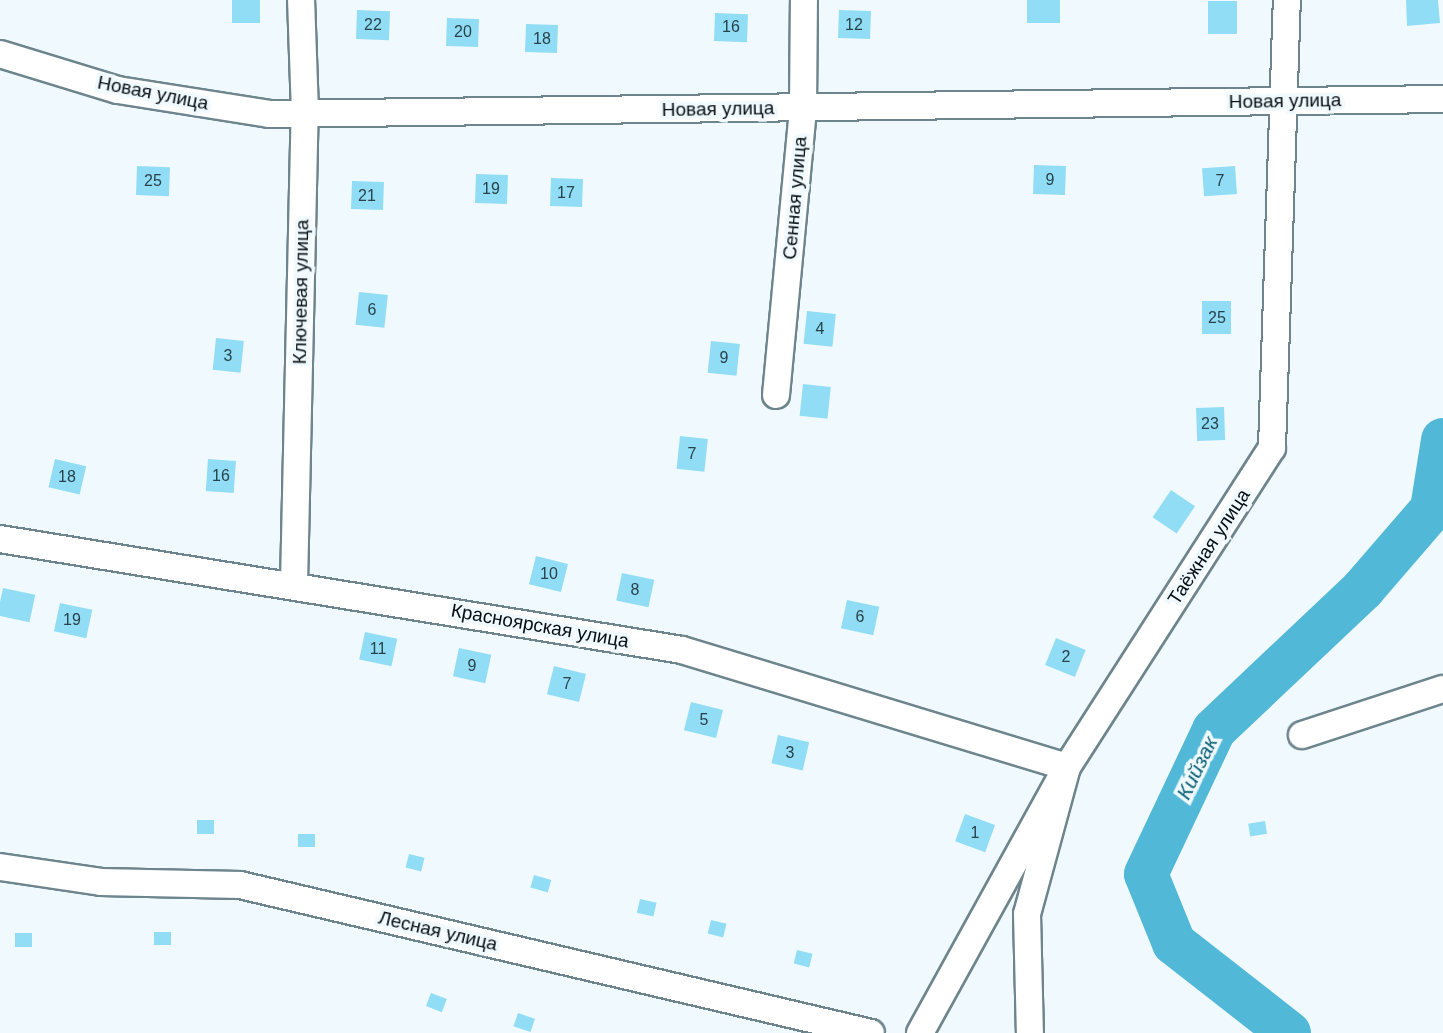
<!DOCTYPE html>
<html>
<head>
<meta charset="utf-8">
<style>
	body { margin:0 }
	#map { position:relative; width:1443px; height:1033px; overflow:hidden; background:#f0fafe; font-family:Helvetica,sans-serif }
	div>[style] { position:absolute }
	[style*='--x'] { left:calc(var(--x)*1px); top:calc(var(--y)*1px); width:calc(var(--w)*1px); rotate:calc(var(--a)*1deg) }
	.river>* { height:44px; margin:-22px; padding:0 22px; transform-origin:22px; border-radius:22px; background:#52b8d7 }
	.building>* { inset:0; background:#91ddf6; transform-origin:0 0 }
	.roads { filter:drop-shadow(2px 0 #6e858d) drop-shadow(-2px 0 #6e858d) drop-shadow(0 2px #6e858d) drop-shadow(0 -2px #6e858d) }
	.minor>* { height:26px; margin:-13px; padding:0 13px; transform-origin:13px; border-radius:13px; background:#fff }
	span { translate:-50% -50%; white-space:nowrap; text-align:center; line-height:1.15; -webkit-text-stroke:7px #f0fafe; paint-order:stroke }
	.number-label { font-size:16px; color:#29424a }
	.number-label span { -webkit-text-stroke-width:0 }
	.street-label { font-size:19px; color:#060e11 }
	.water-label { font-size:21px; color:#0c6176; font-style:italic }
</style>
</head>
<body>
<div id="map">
	<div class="river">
		<i style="--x:1289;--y:1033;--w:146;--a:-142"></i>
		<i style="--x:1174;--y:943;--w:74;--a:-112.1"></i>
		<i style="--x:1146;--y:874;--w:159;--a:-64.7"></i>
		<i style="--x:1214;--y:730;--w:205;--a:-43.4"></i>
		<i style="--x:1363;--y:589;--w:106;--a:-49.2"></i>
		<i style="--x:1432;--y:509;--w:70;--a:-80.9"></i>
	</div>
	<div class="building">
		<i style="left:232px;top:0;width:28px;height:23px"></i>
		<i style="left:1027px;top:0;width:33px;height:23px"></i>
		<i style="clip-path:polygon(1406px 0,1438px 0,1440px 23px,1407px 26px)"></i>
		<i style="left:1208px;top:1px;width:29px;height:33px"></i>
		<i style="left:357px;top:10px;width:33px;height:29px;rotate:2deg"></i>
		<i style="left:839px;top:10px;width:32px;height:28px;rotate:2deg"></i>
		<i style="left:715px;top:13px;width:33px;height:28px;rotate:2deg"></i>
		<i style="left:447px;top:18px;width:32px;height:28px;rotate:2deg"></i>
		<i style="left:526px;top:24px;width:32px;height:28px;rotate:2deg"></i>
		<i style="left:1034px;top:165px;width:32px;height:29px;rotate:2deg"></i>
		<i style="left:137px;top:166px;width:33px;height:29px;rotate:2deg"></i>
		<i style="left:1235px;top:166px;width:28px;height:33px;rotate:86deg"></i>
		<i style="left:476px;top:174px;width:32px;height:29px;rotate:2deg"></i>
		<i style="left:551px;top:178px;width:32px;height:28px;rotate:2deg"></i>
		<i style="left:352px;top:181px;width:32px;height:28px;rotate:2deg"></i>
		<i style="left:359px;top:292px;width:29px;height:33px;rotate:6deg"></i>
		<i style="left:1231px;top:301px;width:33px;height:29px;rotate:90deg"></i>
		<i style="left:807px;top:311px;width:29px;height:33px;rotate:6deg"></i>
		<i style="left:216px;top:338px;width:28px;height:32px;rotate:6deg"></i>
		<i style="left:711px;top:341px;width:29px;height:32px;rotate:6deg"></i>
		<i style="left:803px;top:384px;width:28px;height:32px;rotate:6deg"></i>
		<i style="left:1224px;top:407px;width:33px;height:28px;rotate:88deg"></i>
		<i style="left:680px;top:436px;width:28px;height:33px;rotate:6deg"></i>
		<i style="left:55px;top:459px;width:32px;height:29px;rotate:13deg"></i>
		<i style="left:208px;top:459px;width:28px;height:32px;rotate:4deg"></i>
		<i style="left:1171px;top:490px;width:29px;height:33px;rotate:34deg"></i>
		<i style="left:536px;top:556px;width:33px;height:29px;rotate:14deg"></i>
		<i style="left:622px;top:573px;width:33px;height:28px;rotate:12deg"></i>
		<i style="left:3px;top:588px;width:33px;height:28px;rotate:12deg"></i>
		<i style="left:847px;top:600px;width:33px;height:29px;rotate:12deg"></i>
		<i style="left:60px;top:603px;width:33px;height:29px;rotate:12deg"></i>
		<i style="left:365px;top:632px;width:33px;height:28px;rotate:12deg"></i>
		<i style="left:1056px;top:638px;width:32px;height:29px;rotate:22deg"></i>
		<i style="left:459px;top:648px;width:33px;height:29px;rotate:12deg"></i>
		<i style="left:554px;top:666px;width:33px;height:29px;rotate:14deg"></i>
		<i style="left:691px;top:702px;width:33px;height:29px;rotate:14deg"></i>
		<i style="left:778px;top:735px;width:32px;height:29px;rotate:13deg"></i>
		<i style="left:965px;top:814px;width:32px;height:29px;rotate:20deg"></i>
		<i style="left:197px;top:820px;width:17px;height:14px"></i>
		<i style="left:1265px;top:821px;width:13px;height:17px;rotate:81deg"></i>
		<i style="left:298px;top:834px;width:17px;height:13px"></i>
		<i style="left:409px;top:854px;width:16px;height:14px;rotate:14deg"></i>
		<i style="left:534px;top:875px;width:18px;height:13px;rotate:16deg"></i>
		<i style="left:640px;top:899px;width:17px;height:14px;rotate:13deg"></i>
		<i style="left:711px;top:920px;width:16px;height:14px;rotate:14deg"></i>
		<i style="left:154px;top:932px;width:17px;height:13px"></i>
		<i style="left:15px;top:933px;width:17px;height:14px"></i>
		<i style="left:797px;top:950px;width:16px;height:14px;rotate:14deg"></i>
		<i style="left:431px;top:993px;width:17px;height:14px;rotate:21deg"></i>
		<i style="left:518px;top:1013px;width:18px;height:14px;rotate:19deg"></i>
	</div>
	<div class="roads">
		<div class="minor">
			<i style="--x:0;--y:54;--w:123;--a:17"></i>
			<i style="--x:118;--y:90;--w:153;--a:9"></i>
			<i style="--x:269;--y:114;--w:1174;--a:-0.73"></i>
			<i style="--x:776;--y:395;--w:288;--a:-84.6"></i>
			<i style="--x:803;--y:108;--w:108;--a:-89.5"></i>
			<i style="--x:0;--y:539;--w:691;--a:9.24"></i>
			<i style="--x:682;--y:650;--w:402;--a:16.9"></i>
			<i style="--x:1067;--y:767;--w:152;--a:105.2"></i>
			<i style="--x:1027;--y:914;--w:119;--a:88.6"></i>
			<i style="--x:294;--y:584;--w:471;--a:-88.7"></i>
			<i style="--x:305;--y:113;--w:113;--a:-92"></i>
			<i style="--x:1302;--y:735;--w:148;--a:-18.1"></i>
			<i style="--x:0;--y:867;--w:102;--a:8.4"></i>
			<i style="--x:101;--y:882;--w:139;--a:1.2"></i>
			<i style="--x:240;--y:885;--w:648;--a:13.2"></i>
			<i style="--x:920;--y:1033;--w:304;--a:-61.1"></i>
			<i style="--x:1067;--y:767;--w:379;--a:-57.3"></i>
			<i style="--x:1272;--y:448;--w:448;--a:-88.1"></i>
		</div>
	</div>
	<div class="number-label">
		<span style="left:373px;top:25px">22</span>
		<span style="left:854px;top:25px">12</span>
		<span style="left:731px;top:27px">16</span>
		<span style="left:463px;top:32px">20</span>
		<span style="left:542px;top:39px">18</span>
		<span style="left:1050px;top:180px">9</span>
		<span style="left:153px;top:181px">25</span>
		<span style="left:1220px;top:181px">7</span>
		<span style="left:491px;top:189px">19</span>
		<span style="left:566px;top:193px">17</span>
		<span style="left:367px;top:196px">21</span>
		<span style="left:372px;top:310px">6</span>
		<span style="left:1217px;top:318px">25</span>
		<span style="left:820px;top:329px">4</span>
		<span style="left:228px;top:356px">3</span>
		<span style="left:724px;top:358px">9</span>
		<span style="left:1210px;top:424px">23</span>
		<span style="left:692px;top:454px">7</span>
		<span style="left:221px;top:476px">16</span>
		<span style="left:67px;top:477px">18</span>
		<span style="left:549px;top:574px">10</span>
		<span style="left:635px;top:590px">8</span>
		<span style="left:860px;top:617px">6</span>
		<span style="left:72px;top:620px">19</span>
		<span style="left:378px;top:649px">11</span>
		<span style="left:1066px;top:657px">2</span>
		<span style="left:472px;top:666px">9</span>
		<span style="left:567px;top:684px">7</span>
		<span style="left:704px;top:720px">5</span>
		<span style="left:790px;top:753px">3</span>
		<span style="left:975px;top:833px">1</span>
	</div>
	<div class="street-label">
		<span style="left:153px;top:93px;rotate:11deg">Новая улица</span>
		<span style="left:1285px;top:101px;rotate:-1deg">Новая улица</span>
		<span style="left:718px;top:109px;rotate:-1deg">Новая улица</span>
		<span style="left:795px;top:198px;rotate:-85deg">Сенная улица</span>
		<span style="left:301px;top:292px;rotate:-89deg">Ключевая улица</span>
		<span style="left:1209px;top:547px;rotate:-57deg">Таёжная улица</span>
		<span style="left:540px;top:626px;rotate:10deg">Красноярская улица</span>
		<span style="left:438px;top:931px;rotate:13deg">Лесная улица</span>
	</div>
	<div class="water-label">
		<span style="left:1197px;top:768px;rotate:-64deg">Кийзак</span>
	</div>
</div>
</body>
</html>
